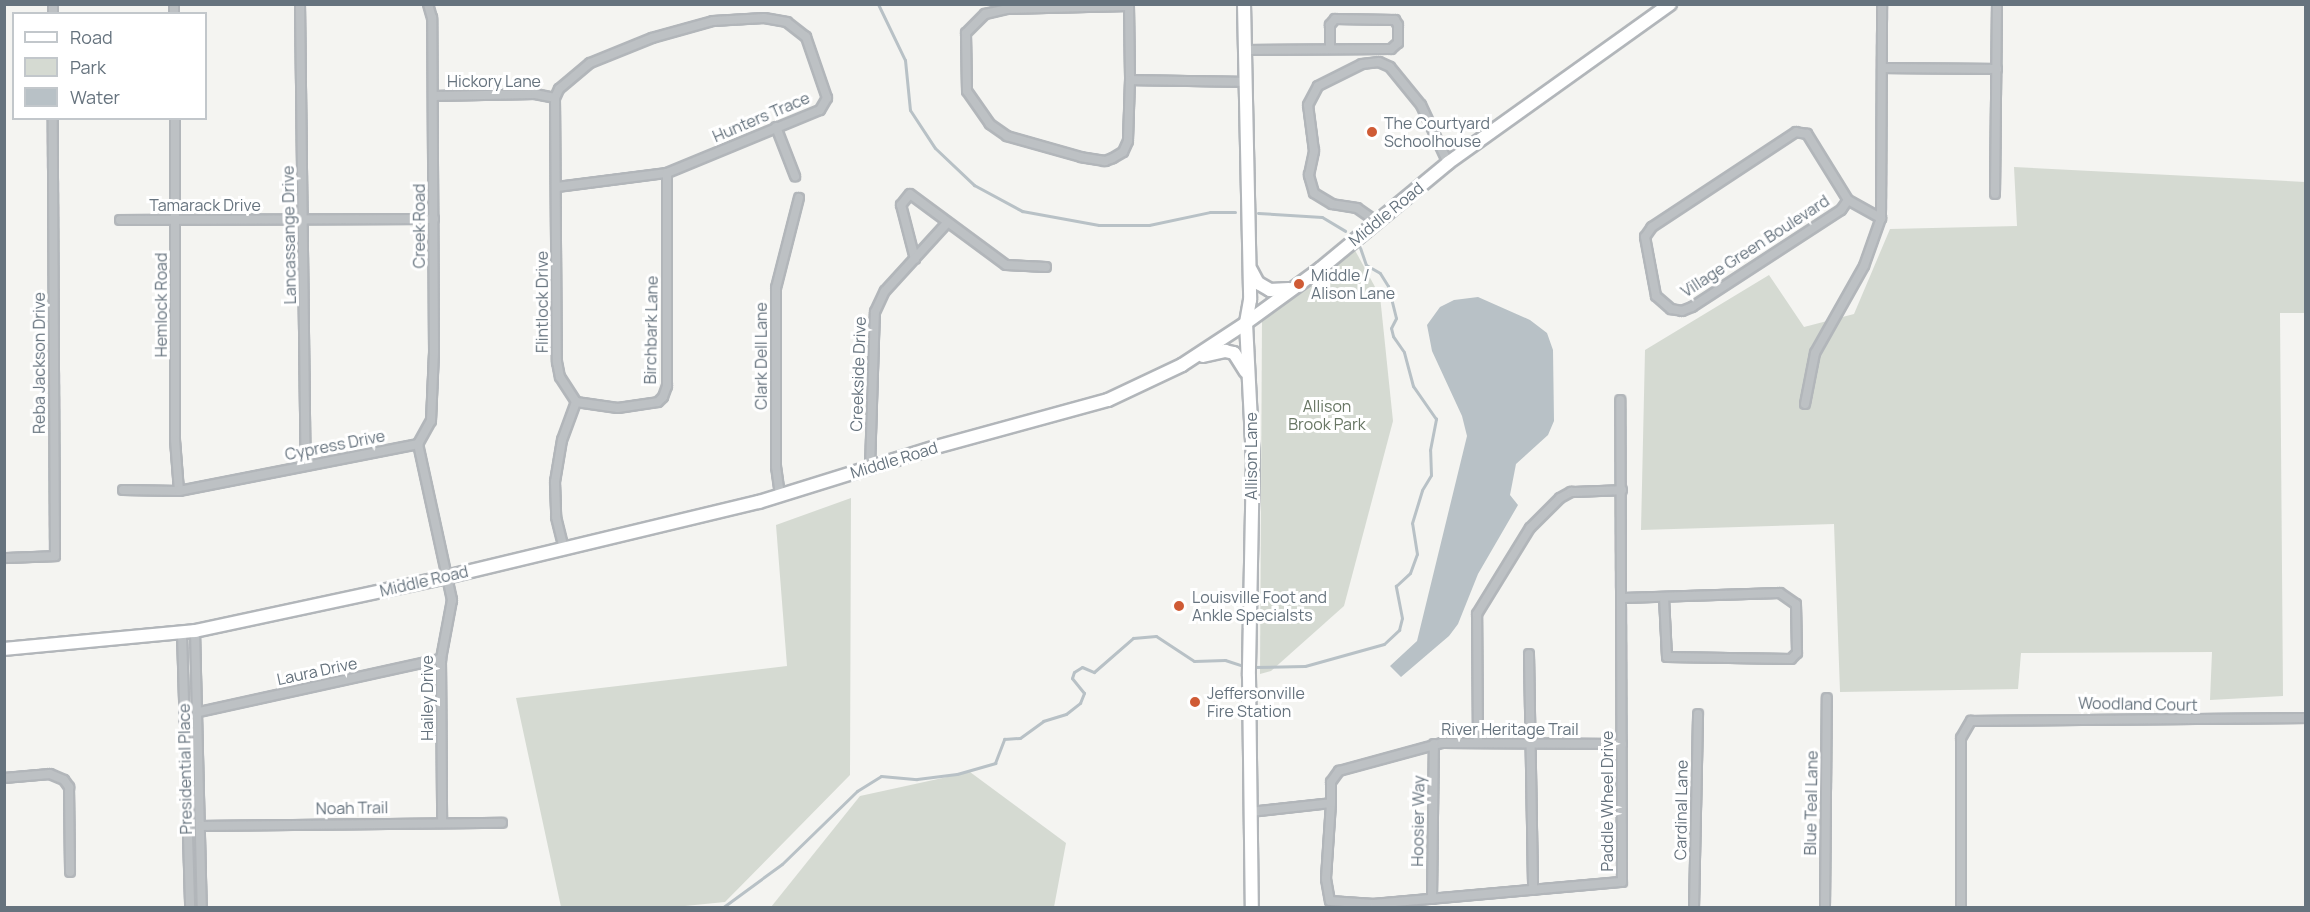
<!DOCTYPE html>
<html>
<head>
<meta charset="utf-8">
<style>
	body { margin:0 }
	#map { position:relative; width:2310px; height:912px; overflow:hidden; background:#f4f4f1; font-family:Manrope,sans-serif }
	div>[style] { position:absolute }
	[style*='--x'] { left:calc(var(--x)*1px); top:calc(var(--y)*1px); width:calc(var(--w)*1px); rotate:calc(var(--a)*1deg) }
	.green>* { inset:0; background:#d5dad2 }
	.water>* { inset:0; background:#b8c1c6 }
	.stream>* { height:3px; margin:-1.5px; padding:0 1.5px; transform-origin:1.5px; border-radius:1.5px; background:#b8c1c6 }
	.roads { filter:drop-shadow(2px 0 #b2b6ba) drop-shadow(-2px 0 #b2b6ba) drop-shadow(0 2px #b2b6ba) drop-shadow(0 -2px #b2b6ba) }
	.street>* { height:8px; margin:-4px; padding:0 4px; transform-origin:4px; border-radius:4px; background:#bdc1c4 }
	.secondary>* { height:12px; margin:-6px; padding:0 6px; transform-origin:6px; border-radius:6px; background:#fff }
	.dots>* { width:16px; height:16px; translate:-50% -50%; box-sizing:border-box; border:3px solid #fff; border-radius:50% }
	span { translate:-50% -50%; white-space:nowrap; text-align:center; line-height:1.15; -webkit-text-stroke:6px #fff; paint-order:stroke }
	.street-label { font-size:16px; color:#66737e }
	.poi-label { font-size:16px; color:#66737e }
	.left { translate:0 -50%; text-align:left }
	.park-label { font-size:16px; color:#687664 }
	.frame { position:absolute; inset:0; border:6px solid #66737e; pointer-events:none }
	.legend { position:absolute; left:12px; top:12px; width:195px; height:108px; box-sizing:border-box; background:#fff; border:2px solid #c2c7cb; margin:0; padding:8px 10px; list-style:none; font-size:18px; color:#66737e }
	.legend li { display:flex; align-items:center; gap:12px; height:30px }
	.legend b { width:30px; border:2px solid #c2c7cb }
</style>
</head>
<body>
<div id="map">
	<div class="green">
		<i style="clip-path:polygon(2014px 167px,2305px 182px,2305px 313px,2280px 313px,2283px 696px,2210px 700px,2212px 652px,2021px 653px,2018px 689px,1840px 692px,1834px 524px,1641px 530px,1645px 350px,1769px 275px,1804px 327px,1854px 314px,1890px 229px,2017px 226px)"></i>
		<i style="clip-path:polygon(1351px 243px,1380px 296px,1393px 421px,1344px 606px,1271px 671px,1260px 674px,1262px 321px)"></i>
		<i style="clip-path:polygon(851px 498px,850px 775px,725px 902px,665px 908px,561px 907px,516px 698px,787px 666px,776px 525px)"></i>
		<i style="clip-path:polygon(970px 772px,1066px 843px,1054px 907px,771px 907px,860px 796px)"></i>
	</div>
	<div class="water">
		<i style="clip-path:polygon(1478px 297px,1530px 320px,1547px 333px,1553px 350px,1554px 421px,1548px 435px,1516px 464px,1510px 495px,1518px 505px,1478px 574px,1458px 624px,1449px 636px,1401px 677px,1390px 666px,1417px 641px,1467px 436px,1462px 416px,1432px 351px,1427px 325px,1440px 307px,1454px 300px)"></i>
	</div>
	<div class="stream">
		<i style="--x:878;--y:4;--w:62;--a:64.3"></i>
		<i style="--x:905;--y:60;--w:50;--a:84.3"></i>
		<i style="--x:910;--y:110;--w:45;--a:56.7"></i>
		<i style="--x:935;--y:148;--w:54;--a:43.5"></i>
		<i style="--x:974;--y:185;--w:55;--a:28.4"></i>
		<i style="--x:1022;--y:211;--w:78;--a:10.3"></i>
		<i style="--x:1099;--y:225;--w:50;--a:0"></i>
		<i style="--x:1149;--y:225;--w:62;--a:-12"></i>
		<i style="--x:1210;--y:212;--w:25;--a:0"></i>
		<i style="--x:1258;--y:213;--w:64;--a:3.6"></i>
		<i style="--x:1322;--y:217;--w:27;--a:31"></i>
		<i style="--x:1253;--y:667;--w:52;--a:-1.1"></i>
		<i style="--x:1305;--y:666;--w:82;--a:-15.6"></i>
		<i style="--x:1384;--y:644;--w:21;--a:-43"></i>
		<i style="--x:1399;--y:630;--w:12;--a:-76"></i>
		<i style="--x:1402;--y:618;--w:33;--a:-101"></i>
		<i style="--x:1396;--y:586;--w:19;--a:-43"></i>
		<i style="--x:1410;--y:573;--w:20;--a:-70"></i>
		<i style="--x:1417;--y:554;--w:31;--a:-99"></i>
		<i style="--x:1412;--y:523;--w:34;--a:-73"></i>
		<i style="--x:1422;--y:490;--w:17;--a:-59"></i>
		<i style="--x:1431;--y:475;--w:25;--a:-92"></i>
		<i style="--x:1430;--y:450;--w:32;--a:-79"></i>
		<i style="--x:1436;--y:419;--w:40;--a:-124.9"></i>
		<i style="--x:1413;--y:386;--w:35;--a:-105"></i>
		<i style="--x:1404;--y:352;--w:19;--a:-125"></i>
		<i style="--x:1393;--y:336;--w:8;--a:-104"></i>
		<i style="--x:1391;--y:328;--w:11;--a:-63"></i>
		<i style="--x:1396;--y:318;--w:33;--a:-104"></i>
		<i style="--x:1388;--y:286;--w:15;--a:-122"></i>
		<i style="--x:1380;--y:273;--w:16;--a:-150"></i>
		<i style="--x:1366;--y:265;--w:18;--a:-109"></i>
		<i style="--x:722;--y:908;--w:74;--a:-36.3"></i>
		<i style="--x:782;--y:864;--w:105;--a:-44.2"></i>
		<i style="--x:857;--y:791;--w:28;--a:-32"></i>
		<i style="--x:881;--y:776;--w:36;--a:5"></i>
		<i style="--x:917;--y:779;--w:40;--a:-7.1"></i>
		<i style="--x:957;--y:774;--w:40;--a:-16"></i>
		<i style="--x:995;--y:763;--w:26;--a:-69"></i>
		<i style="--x:1004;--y:739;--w:16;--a:-4"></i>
		<i style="--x:1020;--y:738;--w:29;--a:-36"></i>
		<i style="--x:1043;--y:721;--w:24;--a:-17"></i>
		<i style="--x:1066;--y:714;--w:18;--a:-38"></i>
		<i style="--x:1080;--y:703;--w:11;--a:-68"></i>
		<i style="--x:1084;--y:693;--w:19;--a:-129"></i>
		<i style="--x:1072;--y:678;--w:6;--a:-72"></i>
		<i style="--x:1074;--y:672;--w:9;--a:-32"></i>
		<i style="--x:1082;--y:667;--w:13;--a:23"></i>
		<i style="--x:1094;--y:672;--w:52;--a:-41.1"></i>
		<i style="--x:1133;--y:638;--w:23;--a:-5"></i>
		<i style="--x:1156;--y:636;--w:45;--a:33.3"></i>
		<i style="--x:1194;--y:661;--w:31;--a:-2"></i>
		<i style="--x:1225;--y:660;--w:23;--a:18"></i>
	</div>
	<div class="roads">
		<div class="street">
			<i style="--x:53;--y:4;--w:10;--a:90"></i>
			<i style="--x:174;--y:4;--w:10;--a:90"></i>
			<i style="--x:300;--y:4;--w:461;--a:89.3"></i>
			<i style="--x:1129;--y:4;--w:2;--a:90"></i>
			<i style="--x:1129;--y:6;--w:74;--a:89.2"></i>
			<i style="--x:1130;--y:80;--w:61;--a:91.9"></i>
			<i style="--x:1128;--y:141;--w:12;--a:114"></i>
			<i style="--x:1123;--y:152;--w:12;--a:149"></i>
			<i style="--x:1113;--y:158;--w:9;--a:159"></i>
			<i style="--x:1105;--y:161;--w:24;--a:-171"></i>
			<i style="--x:1081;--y:157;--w:77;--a:-164.2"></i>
			<i style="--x:1007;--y:136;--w:21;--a:-145"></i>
			<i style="--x:990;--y:124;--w:40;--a:-124.9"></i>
			<i style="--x:967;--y:91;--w:58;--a:-91"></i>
			<i style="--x:966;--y:33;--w:27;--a:-45"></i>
			<i style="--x:985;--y:14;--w:22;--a:-13"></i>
			<i style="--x:1006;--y:9;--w:123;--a:-1.4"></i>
			<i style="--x:1245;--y:50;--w:146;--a:-0.4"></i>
			<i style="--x:1391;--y:49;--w:9;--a:-41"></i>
			<i style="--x:1398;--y:43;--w:18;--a:-90"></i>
			<i style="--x:1398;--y:25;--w:6;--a:-121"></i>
			<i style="--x:1395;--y:20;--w:60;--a:-179"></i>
			<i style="--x:1335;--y:19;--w:8;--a:130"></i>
			<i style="--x:1330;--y:25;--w:22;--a:90"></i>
			<i style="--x:1882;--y:68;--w:115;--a:0.5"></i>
			<i style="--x:1130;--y:80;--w:116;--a:1"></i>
			<i style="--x:433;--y:96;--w:102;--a:-1.1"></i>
			<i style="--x:535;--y:94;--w:20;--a:11"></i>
			<i style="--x:175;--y:118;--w:322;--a:90"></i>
			<i style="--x:175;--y:440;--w:51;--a:85.5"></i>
			<i style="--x:776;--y:127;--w:53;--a:68.8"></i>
			<i style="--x:557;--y:187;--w:111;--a:-7.3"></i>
			<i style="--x:667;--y:173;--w:165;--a:-22.4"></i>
			<i style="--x:820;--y:110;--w:14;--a:-60"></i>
			<i style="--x:827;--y:98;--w:65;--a:-109"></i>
			<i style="--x:806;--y:37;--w:24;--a:-142"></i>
			<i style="--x:787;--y:22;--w:23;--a:-170"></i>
			<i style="--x:764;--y:18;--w:51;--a:176.6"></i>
			<i style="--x:713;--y:21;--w:63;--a:164.4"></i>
			<i style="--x:652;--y:38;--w:67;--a:158"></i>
			<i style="--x:590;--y:63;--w:40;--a:140"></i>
			<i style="--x:559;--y:89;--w:10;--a:114"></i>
			<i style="--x:555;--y:98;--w:264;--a:89.6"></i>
			<i style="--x:557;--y:362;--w:15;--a:79"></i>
			<i style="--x:560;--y:377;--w:30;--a:57"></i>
			<i style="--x:576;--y:402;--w:40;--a:110.2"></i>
			<i style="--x:562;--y:440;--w:43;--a:99.5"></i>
			<i style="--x:555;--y:482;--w:35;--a:88"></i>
			<i style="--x:556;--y:517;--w:32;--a:76"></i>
			<i style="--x:1995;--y:194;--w:190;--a:-89.4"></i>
			<i style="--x:1848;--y:200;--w:78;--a:-121.8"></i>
			<i style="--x:1807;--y:134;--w:11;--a:-170"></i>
			<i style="--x:1796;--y:132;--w:173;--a:146.6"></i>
			<i style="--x:1652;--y:227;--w:12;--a:125"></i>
			<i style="--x:1645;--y:237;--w:60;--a:79.4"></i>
			<i style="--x:1656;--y:296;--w:20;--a:41"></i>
			<i style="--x:1671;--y:309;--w:11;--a:10"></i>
			<i style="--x:1682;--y:311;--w:11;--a:-22"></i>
			<i style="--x:1692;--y:307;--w:178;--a:-33.1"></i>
			<i style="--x:1841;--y:210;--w:12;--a:-55"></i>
			<i style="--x:1848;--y:200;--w:38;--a:29"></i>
			<i style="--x:120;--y:220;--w:314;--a:-0.2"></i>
			<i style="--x:1377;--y:222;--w:24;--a:-145"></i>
			<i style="--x:1357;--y:208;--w:25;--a:-171"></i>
			<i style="--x:1332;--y:204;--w:21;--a:-149"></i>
			<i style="--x:1314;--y:193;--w:19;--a:-106"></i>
			<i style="--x:1309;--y:175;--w:25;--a:-78"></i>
			<i style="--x:1314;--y:151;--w:46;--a:-97.4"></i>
			<i style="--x:1308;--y:105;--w:21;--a:-62"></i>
			<i style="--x:1318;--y:86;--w:49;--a:-26.6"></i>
			<i style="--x:1362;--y:64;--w:17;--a:-7"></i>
			<i style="--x:1379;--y:62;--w:12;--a:24"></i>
			<i style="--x:1390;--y:67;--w:49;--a:50.8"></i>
			<i style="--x:1421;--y:105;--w:64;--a:65"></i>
			<i style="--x:915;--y:259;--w:56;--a:-104.5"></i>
			<i style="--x:901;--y:205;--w:14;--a:-51"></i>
			<i style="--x:910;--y:194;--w:119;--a:36.5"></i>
			<i style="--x:1006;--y:265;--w:40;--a:2.9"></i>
			<i style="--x:576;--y:402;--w:42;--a:8.1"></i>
			<i style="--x:618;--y:408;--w:40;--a:-8.5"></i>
			<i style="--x:658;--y:402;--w:7;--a:-45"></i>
			<i style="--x:663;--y:397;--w:12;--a:-70"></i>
			<i style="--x:667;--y:386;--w:213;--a:-90"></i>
			<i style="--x:1805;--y:404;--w:52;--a:-78.9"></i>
			<i style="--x:1815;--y:353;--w:100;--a:-60.6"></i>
			<i style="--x:1864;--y:266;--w:51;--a:-70.5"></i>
			<i style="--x:1881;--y:218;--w:214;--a:-89.7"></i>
			<i style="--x:418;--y:444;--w:26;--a:-61"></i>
			<i style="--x:431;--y:421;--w:69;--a:-87.5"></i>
			<i style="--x:434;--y:352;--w:334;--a:-90.3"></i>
			<i style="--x:432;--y:18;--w:15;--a:-106"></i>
			<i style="--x:418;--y:444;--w:160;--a:77.7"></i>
			<i style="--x:452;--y:600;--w:60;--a:100.6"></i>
			<i style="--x:441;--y:659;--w:163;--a:89.6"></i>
			<i style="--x:870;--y:468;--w:156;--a:-88.2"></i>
			<i style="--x:875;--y:312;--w:23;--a:-65"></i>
			<i style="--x:885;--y:291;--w:92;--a:-47.6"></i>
			<i style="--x:123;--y:490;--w:56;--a:1"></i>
			<i style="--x:179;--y:491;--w:244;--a:-11.1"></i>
			<i style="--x:780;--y:495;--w:28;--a:-98"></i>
			<i style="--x:776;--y:467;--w:179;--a:-90"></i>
			<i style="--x:776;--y:288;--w:93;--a:-75.7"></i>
			<i style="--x:4;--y:558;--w:51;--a:-2.2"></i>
			<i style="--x:55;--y:556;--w:438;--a:-90.3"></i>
			<i style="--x:1623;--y:598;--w:157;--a:-1.8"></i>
			<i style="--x:1780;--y:593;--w:19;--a:35"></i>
			<i style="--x:1796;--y:604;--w:49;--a:88.8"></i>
			<i style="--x:1797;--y:653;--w:8;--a:135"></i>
			<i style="--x:1791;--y:659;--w:124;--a:-179.1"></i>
			<i style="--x:1667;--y:657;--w:60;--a:-92.9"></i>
			<i style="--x:195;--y:631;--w:277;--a:88.6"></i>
			<i style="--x:182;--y:633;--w:275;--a:88.3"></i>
			<i style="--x:1529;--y:654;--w:236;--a:89"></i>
			<i style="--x:199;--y:712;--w:248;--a:-12.4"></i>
			<i style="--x:1478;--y:743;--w:129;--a:-90.4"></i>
			<i style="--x:1477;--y:614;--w:101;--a:-58.4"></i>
			<i style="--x:1530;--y:528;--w:42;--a:-45"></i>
			<i style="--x:1560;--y:498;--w:13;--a:-29"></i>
			<i style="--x:1571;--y:492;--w:51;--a:-2.2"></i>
			<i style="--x:4;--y:778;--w:46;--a:-5"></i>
			<i style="--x:50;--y:774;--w:15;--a:23"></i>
			<i style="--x:64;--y:780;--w:9;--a:54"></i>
			<i style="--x:69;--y:787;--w:85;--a:89.3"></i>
			<i style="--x:1331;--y:803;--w:76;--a:93.8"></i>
			<i style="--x:1326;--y:879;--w:22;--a:80"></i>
			<i style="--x:1330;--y:901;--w:44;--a:3.9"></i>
			<i style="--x:1374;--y:904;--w:249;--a:-5.1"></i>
			<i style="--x:1622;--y:882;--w:482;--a:-90.2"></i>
			<i style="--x:1250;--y:812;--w:81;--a:-6.3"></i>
			<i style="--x:1331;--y:803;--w:21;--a:-90"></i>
			<i style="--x:1331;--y:782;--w:14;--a:-54"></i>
			<i style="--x:1339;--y:771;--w:107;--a:-15.2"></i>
			<i style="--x:1442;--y:743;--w:180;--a:0.3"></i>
			<i style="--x:202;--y:826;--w:300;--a:-0.6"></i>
			<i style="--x:1432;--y:899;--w:155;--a:-89.3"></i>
			<i style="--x:1694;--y:908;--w:194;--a:-88.8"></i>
			<i style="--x:1825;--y:908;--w:210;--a:-89.5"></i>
			<i style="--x:1961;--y:908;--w:170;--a:-90"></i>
			<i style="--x:1961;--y:738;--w:20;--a:-60"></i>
			<i style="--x:1971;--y:721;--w:335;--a:-0.5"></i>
		</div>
		<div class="secondary">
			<i style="--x:1244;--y:4;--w:296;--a:88.8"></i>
			<i style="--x:1250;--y:300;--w:23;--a:100"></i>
			<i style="--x:1246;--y:323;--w:136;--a:87.1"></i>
			<i style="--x:1253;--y:459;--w:217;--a:91.1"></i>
			<i style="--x:1249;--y:676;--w:232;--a:89.3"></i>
			<i style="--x:1251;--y:270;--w:15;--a:62"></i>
			<i style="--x:1258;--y:283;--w:14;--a:30"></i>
			<i style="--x:1270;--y:290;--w:19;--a:-3"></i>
			<i style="--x:1203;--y:356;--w:23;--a:-13"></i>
			<i style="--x:1225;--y:351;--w:9;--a:13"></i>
			<i style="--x:1234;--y:353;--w:22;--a:58"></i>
			<i style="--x:4;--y:649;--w:192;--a:-5.4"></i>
			<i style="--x:195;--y:631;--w:257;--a:-12.1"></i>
			<i style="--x:446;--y:577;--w:322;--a:-13.5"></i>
			<i style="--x:759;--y:502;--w:185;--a:-17.3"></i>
			<i style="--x:936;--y:447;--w:178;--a:-15.3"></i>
			<i style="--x:1108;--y:400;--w:82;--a:-25.3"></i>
			<i style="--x:1182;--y:365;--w:77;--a:-33.3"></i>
			<i style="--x:1246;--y:323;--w:92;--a:-36.1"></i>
			<i style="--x:1320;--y:269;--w:166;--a:-39.6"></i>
			<i style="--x:1448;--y:163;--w:273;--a:-35.6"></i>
		</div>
	</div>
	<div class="dots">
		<i style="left:1372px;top:132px;background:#cf5b35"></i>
		<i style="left:1299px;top:284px;background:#cf5b35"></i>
		<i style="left:1179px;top:606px;background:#cf5b35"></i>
		<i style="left:1195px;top:702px;background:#cf5b35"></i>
	</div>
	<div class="street-label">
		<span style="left:494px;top:81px">Hickory Lane</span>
		<span style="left:761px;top:117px;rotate:-23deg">Hunters Trace</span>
		<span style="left:205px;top:205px">Tamarack Drive</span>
		<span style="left:1386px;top:214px;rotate:-39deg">Middle Road</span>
		<span style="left:419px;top:226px;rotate:-90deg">Creek Road</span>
		<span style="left:289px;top:235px;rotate:-91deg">Lancassange Drive</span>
		<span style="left:1755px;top:246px;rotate:-33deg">Village Green Boulevard</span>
		<span style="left:542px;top:302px;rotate:-90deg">Flintlock Drive</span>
		<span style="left:161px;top:305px;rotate:-90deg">Hemlock Road</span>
		<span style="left:651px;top:330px;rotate:-89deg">Birchbark Lane</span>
		<span style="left:761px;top:356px;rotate:-90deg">Clark Dell Lane</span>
		<span style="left:39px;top:363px;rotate:-90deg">Reba Jackson Drive</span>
		<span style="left:858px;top:374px;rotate:-88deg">Creekside Drive</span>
		<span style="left:335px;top:445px;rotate:-11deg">Cypress Drive</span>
		<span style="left:1251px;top:456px;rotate:-90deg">Allison Lane</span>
		<span style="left:894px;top:460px;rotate:-17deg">Middle Road</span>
		<span style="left:424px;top:581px;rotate:-13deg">Middle Road</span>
		<span style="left:317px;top:671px;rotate:-12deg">Laura Drive</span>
		<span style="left:427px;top:698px;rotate:-90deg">Hailey Drive</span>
		<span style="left:2138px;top:704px;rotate:1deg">Woodland Court</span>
		<span style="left:1510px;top:729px">River Heritage Trail</span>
		<span style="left:185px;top:769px;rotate:-91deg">Presidential Place</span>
		<span style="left:1607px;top:801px;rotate:-90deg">Paddle Wheel Drive</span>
		<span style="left:1811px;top:803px;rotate:-89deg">Blue Teal Lane</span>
		<span style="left:352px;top:808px;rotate:-1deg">Noah Trail</span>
		<span style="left:1681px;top:810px;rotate:-89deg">Cardinal Lane</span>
		<span style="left:1418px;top:821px;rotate:-89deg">Hoosier Way</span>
	</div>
	<div class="poi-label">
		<span class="left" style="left:1384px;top:132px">The Courtyard<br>Schoolhouse</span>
		<span class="left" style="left:1311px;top:284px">Middle /<br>Alison Lane</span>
		<span class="left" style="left:1192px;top:606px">Louisville Foot and<br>Ankle Specialsts</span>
		<span class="left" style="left:1207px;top:702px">Jeffersonville<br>Fire Station</span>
	</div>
	<div class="park-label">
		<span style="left:1327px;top:415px">Allison<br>Brook Park</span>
	</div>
	<div class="frame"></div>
	<ul class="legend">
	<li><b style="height:8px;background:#fff"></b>Road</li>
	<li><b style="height:16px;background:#d5dad2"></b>Park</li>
	<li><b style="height:16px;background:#b8c1c6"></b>Water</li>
	</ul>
</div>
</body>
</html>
